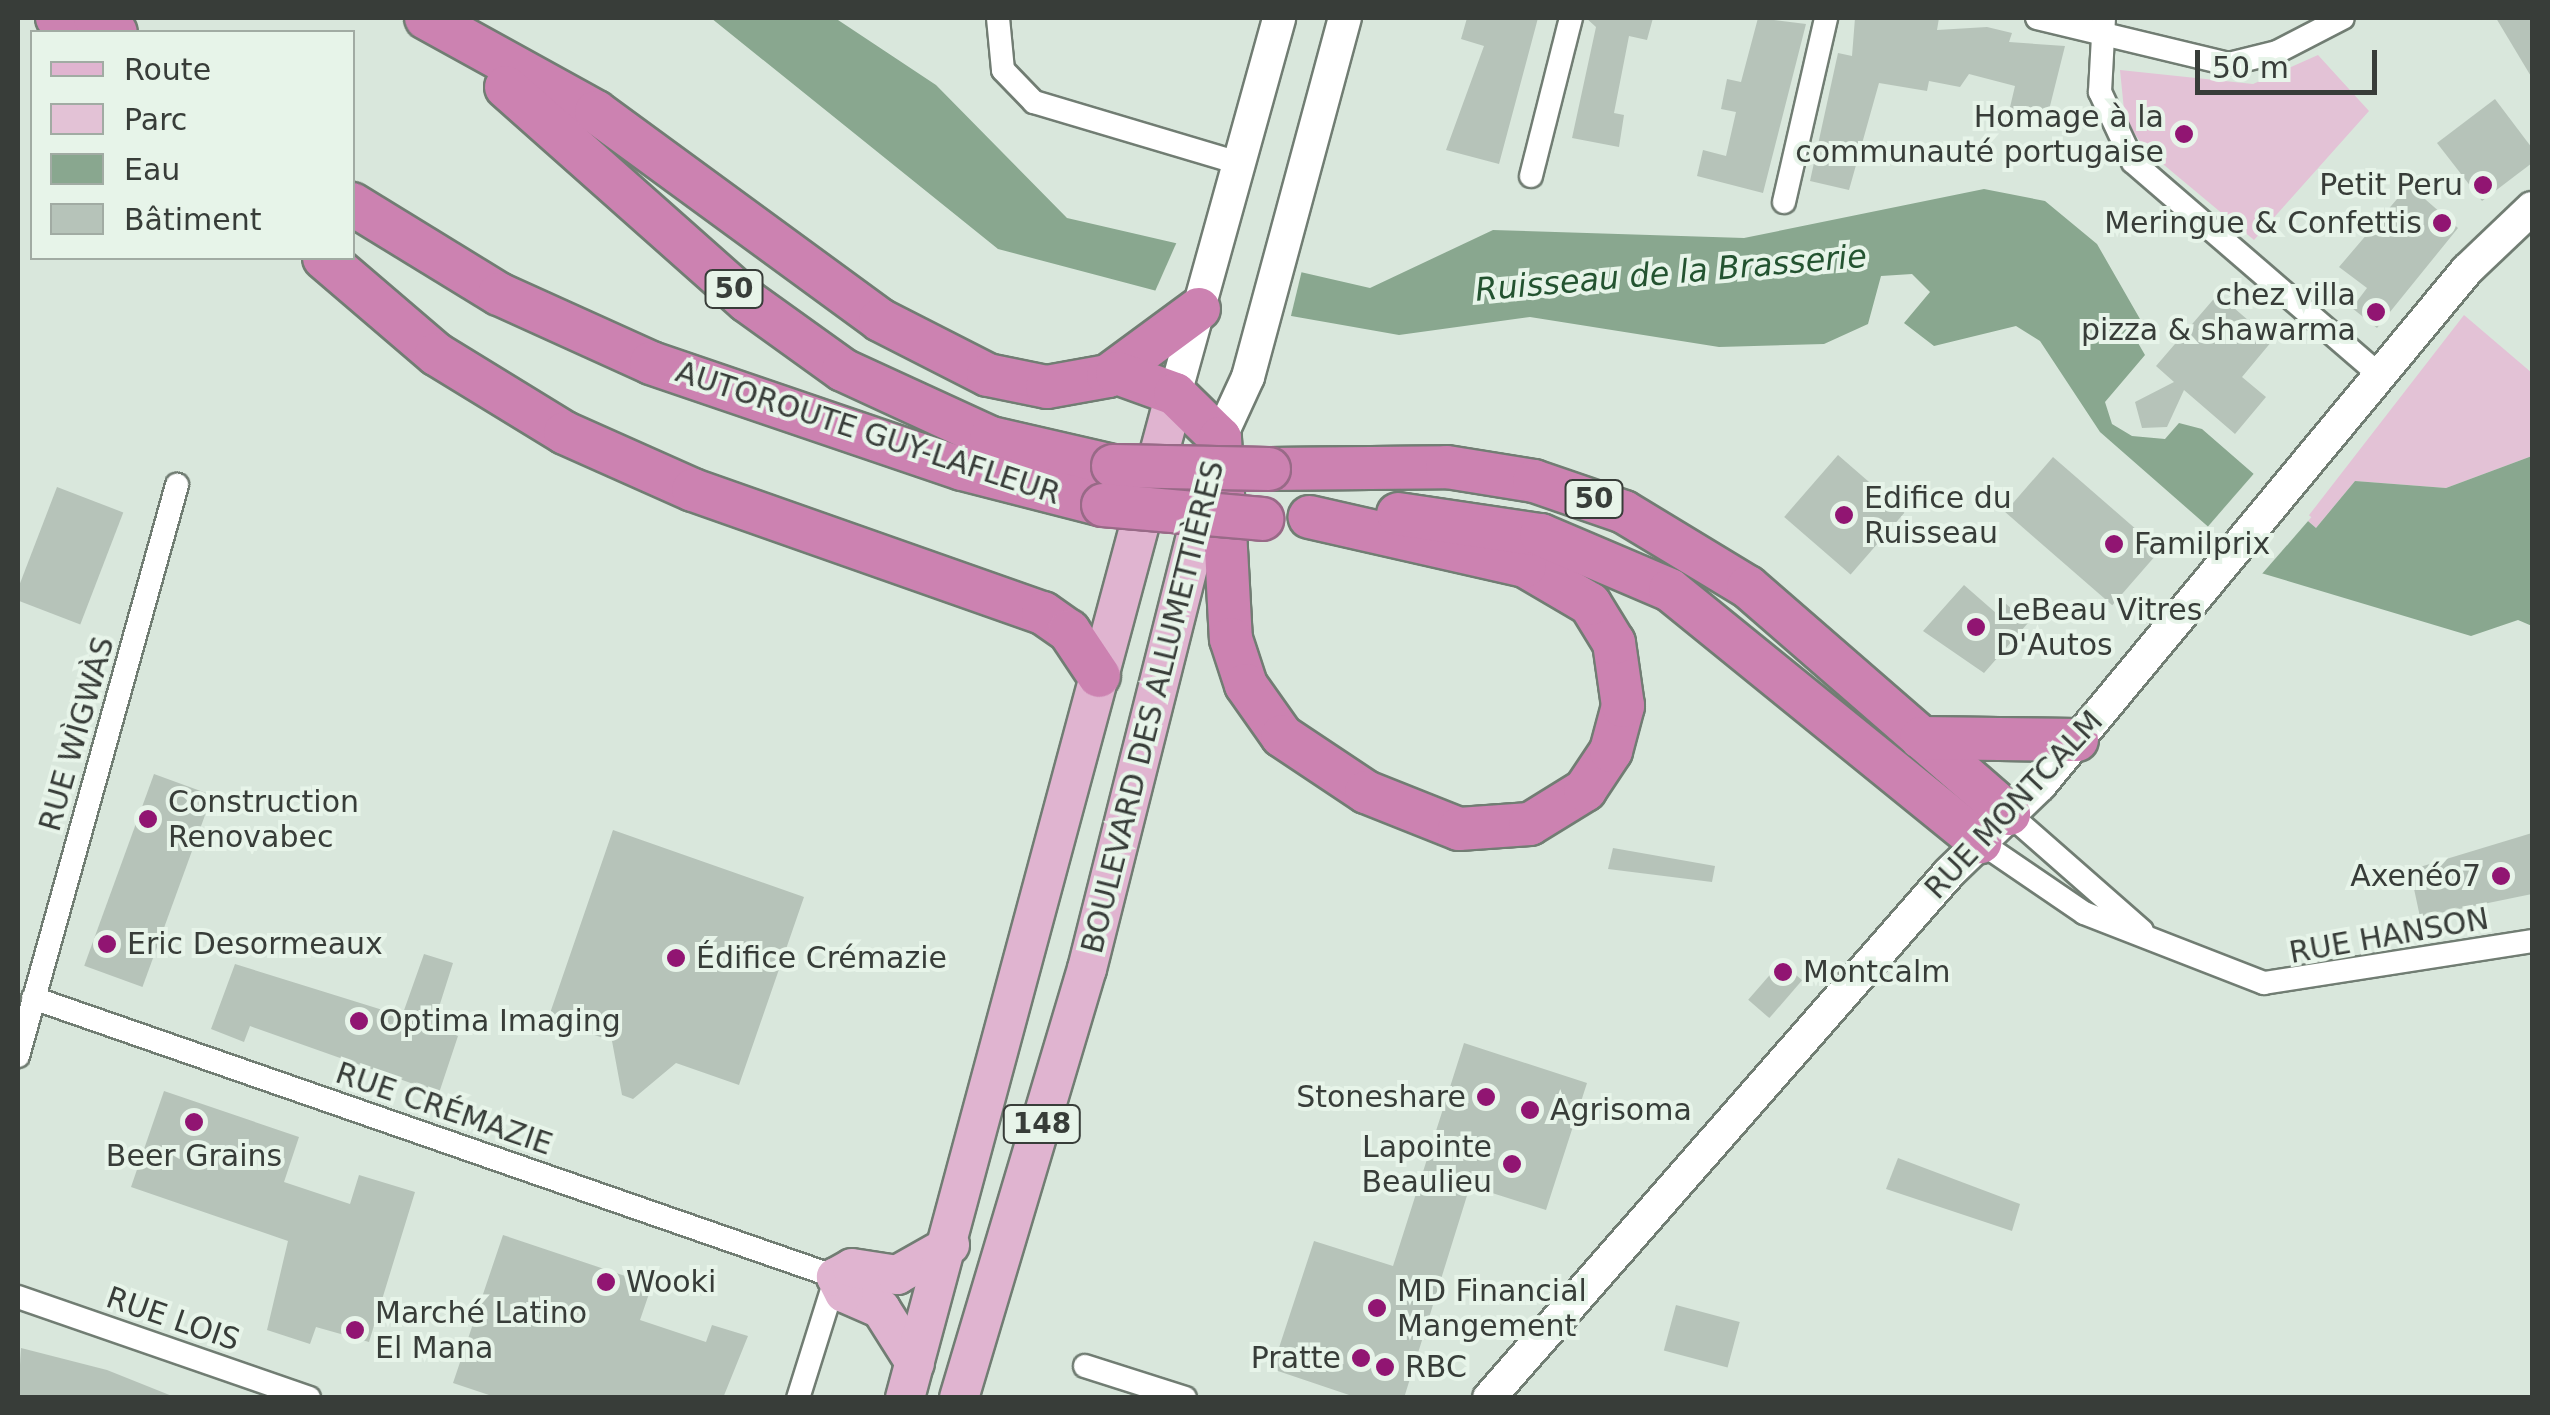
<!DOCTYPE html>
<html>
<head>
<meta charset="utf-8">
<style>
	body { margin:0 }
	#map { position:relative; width:2550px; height:1415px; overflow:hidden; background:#d9e7dc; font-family:"DejaVu Sans",sans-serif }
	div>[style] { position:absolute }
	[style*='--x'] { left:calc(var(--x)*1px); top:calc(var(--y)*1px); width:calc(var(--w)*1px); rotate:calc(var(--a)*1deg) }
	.green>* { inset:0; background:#e3c2d6 }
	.water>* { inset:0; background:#89a78f }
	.pier>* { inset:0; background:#d9e7dc; transform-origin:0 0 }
	.building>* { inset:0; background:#b6c3b9; transform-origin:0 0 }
	.roads { filter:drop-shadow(2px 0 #717d73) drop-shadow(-2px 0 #717d73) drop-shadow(0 2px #717d73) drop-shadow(0 -2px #717d73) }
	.street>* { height:22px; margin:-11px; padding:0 11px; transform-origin:11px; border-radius:11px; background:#fff }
	.secondary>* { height:32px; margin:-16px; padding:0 16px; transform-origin:16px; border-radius:16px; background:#fff }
	.primary>* { height:38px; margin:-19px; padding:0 19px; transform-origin:19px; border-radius:19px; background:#e0b4d0 }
	.highway>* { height:42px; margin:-21px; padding:0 21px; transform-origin:21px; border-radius:21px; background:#cc82b1 }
	.bridges { filter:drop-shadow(2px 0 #986a87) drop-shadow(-2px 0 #986a87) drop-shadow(0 2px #986a87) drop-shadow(0 -2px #986a87) }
	.highway-bridge>* { height:42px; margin:-21px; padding:0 21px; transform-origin:21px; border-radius:21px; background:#cc82b1 }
	.dots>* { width:28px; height:28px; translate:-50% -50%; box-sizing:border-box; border:5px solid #e7f4e9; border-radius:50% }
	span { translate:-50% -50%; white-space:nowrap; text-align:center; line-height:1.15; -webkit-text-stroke:8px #e7f4e9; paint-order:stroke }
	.shield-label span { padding:2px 8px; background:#e7f4e9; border:2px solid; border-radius:8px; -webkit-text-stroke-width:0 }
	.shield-label { font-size:28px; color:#383d39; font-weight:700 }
	.poi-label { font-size:30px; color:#383d39 }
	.right { translate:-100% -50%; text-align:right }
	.left { translate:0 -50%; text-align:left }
	.street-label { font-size:30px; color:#383d39 }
	.water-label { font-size:32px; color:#235330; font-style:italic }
	.frame { position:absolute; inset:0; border:20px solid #383d39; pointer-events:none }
	.legend { position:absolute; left:30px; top:30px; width:325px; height:230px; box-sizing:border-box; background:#e7f4e9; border:2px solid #a1aba3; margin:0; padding:12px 18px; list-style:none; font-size:30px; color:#383d39 }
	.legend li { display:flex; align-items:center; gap:20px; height:50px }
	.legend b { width:50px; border:2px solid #a1aba3 }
	.scale { position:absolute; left:2195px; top:50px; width:182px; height:45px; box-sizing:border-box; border:5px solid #383d39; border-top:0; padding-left:12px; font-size:30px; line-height:35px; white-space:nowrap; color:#383d39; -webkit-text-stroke:8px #e7f4e9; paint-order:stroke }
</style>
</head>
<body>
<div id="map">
	<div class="green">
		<i style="clip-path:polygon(2318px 55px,2369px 111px,2254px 240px,2146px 150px,2125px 120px,2120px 70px,2253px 84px)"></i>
		<i style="clip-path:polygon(2464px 315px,2532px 373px,2532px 456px,2446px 488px,2355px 481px,2316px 528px,2306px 519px)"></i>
	</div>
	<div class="water">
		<i style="clip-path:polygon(711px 18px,835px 18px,936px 85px,1067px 218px,1370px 288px,1493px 230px,1744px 238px,1984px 189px,2045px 201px,2097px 244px,2140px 319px,2134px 336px,2145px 355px,2105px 402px,2112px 424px,2132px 436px,2165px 439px,2179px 423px,2202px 429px,2316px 528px,2355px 481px,2446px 488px,2532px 456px,2532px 626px,2518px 620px,2471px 636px,2261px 573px,2100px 432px,2040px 341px,2016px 326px,1934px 346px,1904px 323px,1930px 292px,1912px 274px,1881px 276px,1868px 324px,1824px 344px,1719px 347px,1530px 317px,1399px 335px,1172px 295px,998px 249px)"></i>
	</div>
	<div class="pier">
		<i style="clip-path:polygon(1179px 237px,1303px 266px,1289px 324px,1153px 296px)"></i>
		<i style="left:2257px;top:470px;width:72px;height:82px;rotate:41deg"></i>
	</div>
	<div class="building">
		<i style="clip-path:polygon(1467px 18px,1538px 18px,1499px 164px,1446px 150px,1484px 46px,1461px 39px)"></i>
		<i style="clip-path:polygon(1586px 18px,1653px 18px,1647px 40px,1629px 36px,1614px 113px,1624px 115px,1619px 147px,1572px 138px,1596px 27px)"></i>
		<i style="clip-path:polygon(1758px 18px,1806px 24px,1763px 193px,1697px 176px,1703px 150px,1726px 156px,1736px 112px,1721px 109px,1727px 79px,1741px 82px)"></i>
		<i style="clip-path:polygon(1855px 18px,1939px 18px,1937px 30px,1987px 27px,2012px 33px,2009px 42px,2065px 46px,2044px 130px,2007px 120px,2015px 86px,1969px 74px,1960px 87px,1929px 81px,1927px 91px,1879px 83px,1849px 190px,1810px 181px,1838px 53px,1852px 56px)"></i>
		<i style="clip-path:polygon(2496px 18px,2532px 18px,2532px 78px)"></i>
		<i style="clip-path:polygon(2495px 99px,2532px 148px,2532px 163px,2482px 201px,2437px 143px)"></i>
		<i style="clip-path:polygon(2409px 185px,2458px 228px,2377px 328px,2352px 308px,2367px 288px,2339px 267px)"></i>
		<i style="clip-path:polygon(2218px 294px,2272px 341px,2242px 377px,2266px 397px,2235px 434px,2184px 390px,2167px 427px,2142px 428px,2135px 402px,2174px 382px,2156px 366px)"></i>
		<i style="left:1838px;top:455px;width:88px;height:82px;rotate:41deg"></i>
		<i style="left:2053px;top:457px;width:142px;height:73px;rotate:41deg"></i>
		<i style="left:57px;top:487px;width:71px;height:120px;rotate:21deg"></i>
		<i style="clip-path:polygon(1964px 585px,1996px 613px,2005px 603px,2028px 623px,1984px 673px,1923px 631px)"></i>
		<i style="left:154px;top:774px;width:62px;height:204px;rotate:20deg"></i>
		<i style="clip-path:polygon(613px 830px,804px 897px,739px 1085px,676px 1063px,633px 1099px,622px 1095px,612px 1041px,548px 1019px)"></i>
		<i style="clip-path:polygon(2532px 833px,2532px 894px,2420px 917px,2410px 870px)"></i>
		<i style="clip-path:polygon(1613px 848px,1715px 866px,1712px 882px,1608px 869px)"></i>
		<i style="clip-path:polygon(424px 954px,453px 963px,433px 1026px,458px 1036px,439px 1093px,250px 1026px,244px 1042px,211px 1029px,235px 964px,402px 1016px)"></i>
		<i style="left:1781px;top:962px;width:28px;height:50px;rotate:41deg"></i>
		<i style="clip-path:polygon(1464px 1043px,1587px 1083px,1546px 1210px,1470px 1186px,1404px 1398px,1358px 1398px,1272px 1369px,1314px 1241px,1393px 1266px)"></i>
		<i style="clip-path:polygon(164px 1091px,299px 1137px,284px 1182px,350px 1204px,359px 1175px,415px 1192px,369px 1342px,316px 1327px,310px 1344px,267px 1330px,288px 1241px,131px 1187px)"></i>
		<i style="clip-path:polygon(1898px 1158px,2020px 1204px,2012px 1231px,1886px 1189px)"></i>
		<i style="clip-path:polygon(503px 1235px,652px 1285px,640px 1320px,706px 1342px,712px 1325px,748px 1336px,723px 1398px,498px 1398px,453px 1383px)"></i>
		<i style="left:1676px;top:1305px;width:66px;height:47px;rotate:15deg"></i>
		<i style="clip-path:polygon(21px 1348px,107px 1370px,177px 1398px,18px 1398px)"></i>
	</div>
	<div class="roads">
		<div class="street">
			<i style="--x:998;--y:18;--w:52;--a:84.5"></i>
			<i style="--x:1003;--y:70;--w:45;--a:45.9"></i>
			<i style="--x:1034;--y:102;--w:214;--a:16.6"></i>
			<i style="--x:2037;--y:18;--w:197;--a:13.5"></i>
			<i style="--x:2229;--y:64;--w:49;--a:-14"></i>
			<i style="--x:2277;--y:52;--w:74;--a:-27.3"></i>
			<i style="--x:2104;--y:18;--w:74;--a:93.1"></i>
			<i style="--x:2100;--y:92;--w:77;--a:64.8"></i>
			<i style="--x:2133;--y:162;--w:326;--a:40.8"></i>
			<i style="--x:1531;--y:176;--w:163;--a:-75.8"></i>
			<i style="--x:1784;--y:202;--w:189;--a:-77.1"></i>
			<i style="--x:2009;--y:814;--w:177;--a:41.3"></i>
			<i style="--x:1980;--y:842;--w:126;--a:34.3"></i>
			<i style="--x:2084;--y:913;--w:193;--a:21.3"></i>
			<i style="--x:2264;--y:983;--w:271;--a:-8.9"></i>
			<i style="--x:33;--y:998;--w:850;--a:19.16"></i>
			<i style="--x:836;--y:1277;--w:127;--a:107.4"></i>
			<i style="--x:18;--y:1056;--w:593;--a:-74.44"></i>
			<i style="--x:18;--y:1297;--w:308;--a:19.1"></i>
			<i style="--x:1085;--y:1366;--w:105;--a:17.7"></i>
		</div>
		<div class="secondary">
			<i style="--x:1175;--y:394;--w:390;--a:-74.5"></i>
			<i style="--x:1220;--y:438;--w:67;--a:-65.3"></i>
			<i style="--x:1248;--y:377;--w:372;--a:-74.9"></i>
			<i style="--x:1489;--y:1398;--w:699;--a:-48.77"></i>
			<i style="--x:1950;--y:872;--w:125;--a:-44"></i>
			<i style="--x:2040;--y:785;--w:669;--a:-50.34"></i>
			<i style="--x:2467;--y:270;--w:90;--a:-43.6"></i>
		</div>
		<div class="primary">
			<i style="--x:915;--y:1363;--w:64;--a:-122.2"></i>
			<i style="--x:881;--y:1309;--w:40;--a:-156.6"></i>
			<i style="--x:844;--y:1293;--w:18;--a:-117"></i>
			<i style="--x:836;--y:1277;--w:18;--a:-29"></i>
			<i style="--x:852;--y:1268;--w:46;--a:8.8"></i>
			<i style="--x:897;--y:1275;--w:61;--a:-29.5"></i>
			<i style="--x:905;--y:1398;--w:1040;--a:-74.95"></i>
			<i style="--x:959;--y:1398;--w:448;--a:-73.4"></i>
			<i style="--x:1087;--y:969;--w:500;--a:-75.88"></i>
		</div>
		<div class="highway">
			<i style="--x:57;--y:18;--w:22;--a:39"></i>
			<i style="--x:95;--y:18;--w:25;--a:34"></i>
			<i style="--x:426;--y:18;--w:194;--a:28.9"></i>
			<i style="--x:596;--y:112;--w:352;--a:36.2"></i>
			<i style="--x:880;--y:320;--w:121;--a:27"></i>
			<i style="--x:988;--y:375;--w:60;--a:11.5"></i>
			<i style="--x:1047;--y:387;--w:62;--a:-10.2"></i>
			<i style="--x:1108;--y:376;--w:113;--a:-36.4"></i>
			<i style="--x:506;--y:87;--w:322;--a:41.6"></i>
			<i style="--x:747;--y:301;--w:118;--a:35.7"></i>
			<i style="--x:843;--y:370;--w:163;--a:24.7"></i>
			<i style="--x:991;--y:438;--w:125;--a:12.9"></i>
			<i style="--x:352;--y:204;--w:172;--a:31.5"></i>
			<i style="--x:499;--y:294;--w:167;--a:24.4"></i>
			<i style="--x:651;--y:363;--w:329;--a:18.8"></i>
			<i style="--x:962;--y:469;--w:146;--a:14.3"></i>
			<i style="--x:324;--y:258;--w:148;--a:40.6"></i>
			<i style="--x:436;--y:354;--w:151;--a:31.5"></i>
			<i style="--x:565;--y:433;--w:140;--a:24"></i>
			<i style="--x:693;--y:490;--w:371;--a:19.4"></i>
			<i style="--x:1043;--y:613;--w:32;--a:35"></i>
			<i style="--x:1069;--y:631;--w:54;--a:56.3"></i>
			<i style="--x:1117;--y:373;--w:62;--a:19.9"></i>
			<i style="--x:1175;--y:394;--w:63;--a:44.4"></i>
			<i style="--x:1220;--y:438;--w:201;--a:86.9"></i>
			<i style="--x:1231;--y:639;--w:48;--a:71.9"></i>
			<i style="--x:1246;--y:685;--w:62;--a:54.8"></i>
			<i style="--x:1282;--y:736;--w:101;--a:33.7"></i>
			<i style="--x:1366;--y:792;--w:100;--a:21.7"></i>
			<i style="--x:1459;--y:829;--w:71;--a:-4"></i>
			<i style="--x:1530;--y:824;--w:65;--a:-31.7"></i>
			<i style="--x:1585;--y:790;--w:47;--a:-56.3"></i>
			<i style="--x:1611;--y:751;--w:47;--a:-75.1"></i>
			<i style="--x:1623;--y:706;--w:64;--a:-98.1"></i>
			<i style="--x:1614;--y:643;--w:46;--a:-121.6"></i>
			<i style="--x:1590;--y:604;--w:75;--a:-149.7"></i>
			<i style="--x:1525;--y:566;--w:221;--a:-167.2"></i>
			<i style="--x:1269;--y:469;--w:178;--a:-0.6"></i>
			<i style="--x:1447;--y:467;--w:88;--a:9.1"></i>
			<i style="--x:1534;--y:481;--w:95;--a:19"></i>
			<i style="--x:1624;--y:512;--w:145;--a:31.2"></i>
			<i style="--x:1748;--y:587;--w:346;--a:41"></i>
			<i style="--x:1398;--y:514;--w:145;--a:8.4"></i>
			<i style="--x:1541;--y:535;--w:140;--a:23.1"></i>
			<i style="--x:1670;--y:590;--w:400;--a:39.1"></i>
			<i style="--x:1921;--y:738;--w:156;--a:0.7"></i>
		</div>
	</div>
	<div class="bridges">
		<div class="highway-bridge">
			<i style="--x:1113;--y:466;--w:156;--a:1.1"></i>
			<i style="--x:1103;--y:505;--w:160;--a:5"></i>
		</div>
	</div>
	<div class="dots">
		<i style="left:2184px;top:134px;background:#911572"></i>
		<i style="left:2483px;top:185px;background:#911572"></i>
		<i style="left:2442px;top:223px;background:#911572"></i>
		<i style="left:2376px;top:312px;background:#911572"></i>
		<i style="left:1844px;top:515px;background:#911572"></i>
		<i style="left:2114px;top:544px;background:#911572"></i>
		<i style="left:1976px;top:627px;background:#911572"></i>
		<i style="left:148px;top:819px;background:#911572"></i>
		<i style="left:2501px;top:876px;background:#911572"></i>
		<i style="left:107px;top:944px;background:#911572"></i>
		<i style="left:676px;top:958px;background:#911572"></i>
		<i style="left:1783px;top:972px;background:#911572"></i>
		<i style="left:359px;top:1021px;background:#911572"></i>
		<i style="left:1486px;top:1097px;background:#911572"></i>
		<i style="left:1530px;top:1110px;background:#911572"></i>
		<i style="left:194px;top:1122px;background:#911572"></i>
		<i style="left:1512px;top:1164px;background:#911572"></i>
		<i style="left:606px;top:1282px;background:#911572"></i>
		<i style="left:1377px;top:1308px;background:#911572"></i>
		<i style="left:355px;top:1330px;background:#911572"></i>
		<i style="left:1361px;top:1358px;background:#911572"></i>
		<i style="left:1385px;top:1367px;background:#911572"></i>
	</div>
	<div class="shield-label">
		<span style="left:734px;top:289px">50</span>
		<span style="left:1594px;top:499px">50</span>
		<span style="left:1042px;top:1124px">148</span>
	</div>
	<div class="poi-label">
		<span class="right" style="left:2164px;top:134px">Homage à la<br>communauté portugaise</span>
		<span class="right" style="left:2463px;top:185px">Petit Peru</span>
		<span class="right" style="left:2422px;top:223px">Meringue &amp; Confettis</span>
		<span class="right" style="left:2356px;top:312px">chez villa<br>pizza &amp; shawarma</span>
		<span class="left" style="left:1864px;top:515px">Edifice du<br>Ruisseau</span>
		<span class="left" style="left:2134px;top:544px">Familprix</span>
		<span class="left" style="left:1996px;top:627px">LeBeau Vitres<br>D'Autos</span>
		<span class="left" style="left:168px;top:819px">Construction<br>Renovabec</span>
		<span class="right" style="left:2481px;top:876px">Axenéo7</span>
		<span class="left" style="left:127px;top:944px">Eric Desormeaux</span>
		<span class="left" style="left:696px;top:958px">Édifice Crémazie</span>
		<span class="left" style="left:1803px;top:972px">Montcalm</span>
		<span class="left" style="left:379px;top:1021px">Optima Imaging</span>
		<span class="right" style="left:1466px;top:1097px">Stoneshare</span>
		<span class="left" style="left:1550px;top:1110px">Agrisoma</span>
		<span class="right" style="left:1492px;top:1164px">Lapointe<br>Beaulieu</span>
		<span style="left:194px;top:1156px">Beer Grains</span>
		<span class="left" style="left:626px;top:1282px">Wooki</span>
		<span class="left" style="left:1397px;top:1308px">MD Financial<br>Mangement</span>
		<span class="left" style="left:375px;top:1330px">Marché Latino<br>El Mana</span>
		<span class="right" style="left:1341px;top:1358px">Pratte</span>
		<span class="left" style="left:1405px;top:1367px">RBC</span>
	</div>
	<div class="street-label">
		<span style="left:868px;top:433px;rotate:18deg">AUTOROUTE GUY-LAFLEUR</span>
		<span style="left:1153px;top:707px;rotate:-76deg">BOULEVARD DES ALLUMETTIÈRES</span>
		<span style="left:77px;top:734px;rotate:-74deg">RUE WÌGWÀS</span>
		<span style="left:2014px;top:805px;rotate:-47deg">RUE MONTCALM</span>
		<span style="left:2389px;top:936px;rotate:-10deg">RUE HANSON</span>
		<span style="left:444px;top:1109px;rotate:19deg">RUE CRÉMAZIE</span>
		<span style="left:173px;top:1319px;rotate:19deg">RUE LOIS</span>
	</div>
	<div class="water-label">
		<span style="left:1671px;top:273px;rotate:-5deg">Ruisseau de la Brasserie</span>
	</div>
	<div class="frame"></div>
	<ul class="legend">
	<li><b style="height:12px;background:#e0b4d0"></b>Route</li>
	<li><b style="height:28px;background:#e3c2d6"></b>Parc</li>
	<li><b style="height:28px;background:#89a78f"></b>Eau</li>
	<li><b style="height:28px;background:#b6c3b9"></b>Bâtiment</li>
	</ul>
	<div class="scale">50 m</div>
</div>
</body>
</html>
